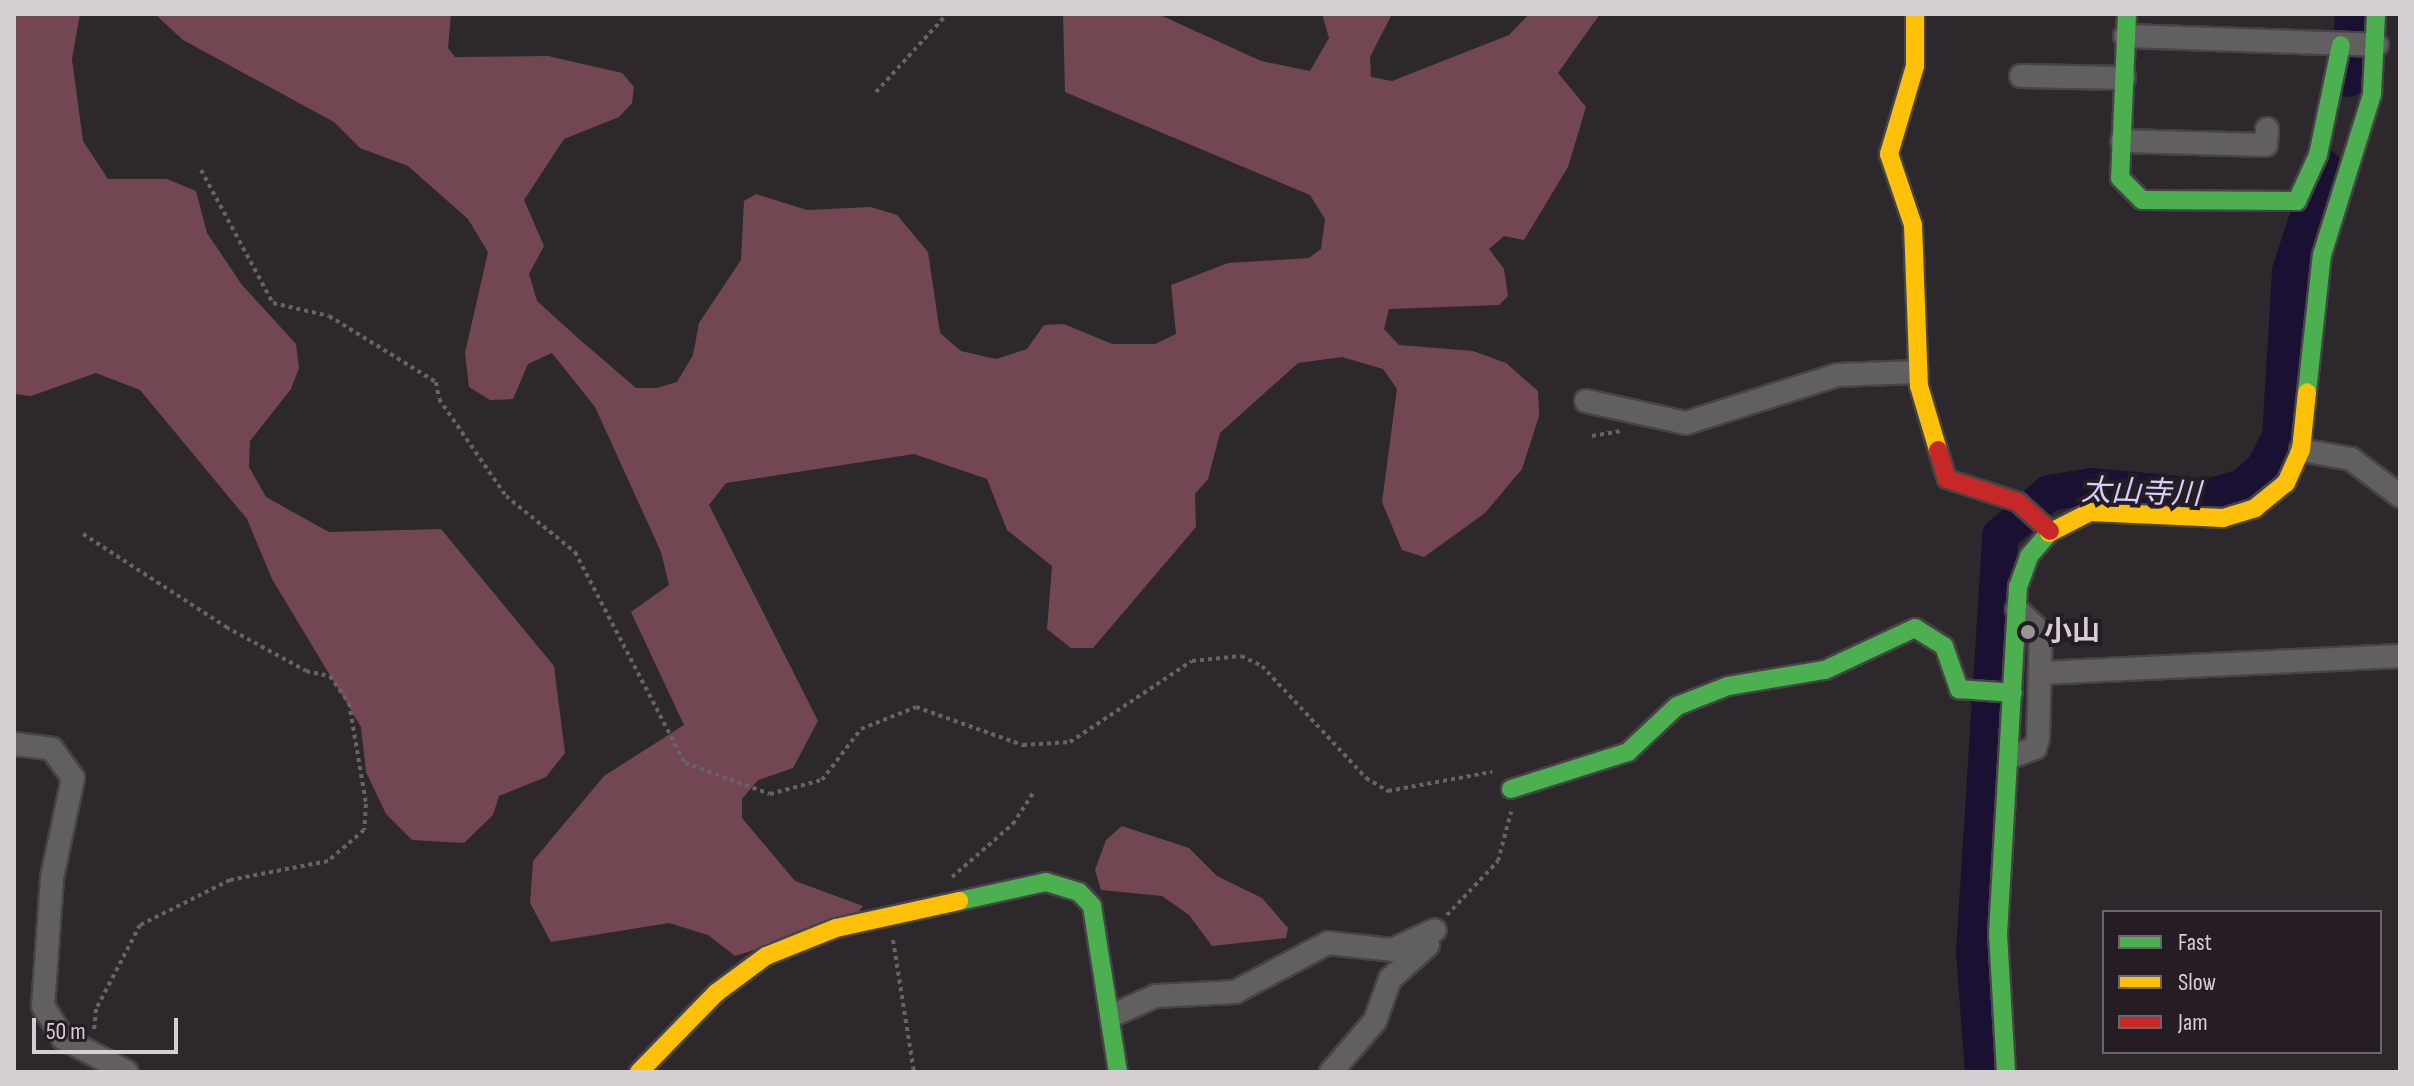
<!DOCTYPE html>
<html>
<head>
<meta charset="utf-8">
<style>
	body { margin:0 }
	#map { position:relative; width:2414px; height:1086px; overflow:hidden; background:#2c282c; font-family:"Sofia Sans Condensed","Noto Sans JP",sans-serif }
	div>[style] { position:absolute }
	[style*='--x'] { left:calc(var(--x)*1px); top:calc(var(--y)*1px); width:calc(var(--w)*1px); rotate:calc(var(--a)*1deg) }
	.forest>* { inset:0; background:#734752 }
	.river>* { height:36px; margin:-18px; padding:0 18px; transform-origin:18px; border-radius:18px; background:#1a1032 }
	.path>* { height:4px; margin-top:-2px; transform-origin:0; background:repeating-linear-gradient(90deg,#676466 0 4px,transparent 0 8px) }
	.roads { filter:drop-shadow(2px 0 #464446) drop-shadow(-2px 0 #464446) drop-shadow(0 2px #464446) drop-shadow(0 -2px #464446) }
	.street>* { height:22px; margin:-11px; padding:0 11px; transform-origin:11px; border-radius:11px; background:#625f61 }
	.fast>* { height:18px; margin:-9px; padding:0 9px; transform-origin:9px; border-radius:9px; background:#4caf50 }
	.slow>* { height:18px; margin:-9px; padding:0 9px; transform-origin:9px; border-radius:9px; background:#ffc107 }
	.jam>* { height:18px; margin:-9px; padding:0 9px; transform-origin:9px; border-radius:9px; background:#c62828 }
	.dots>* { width:22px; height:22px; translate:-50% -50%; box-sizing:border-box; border:4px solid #251c24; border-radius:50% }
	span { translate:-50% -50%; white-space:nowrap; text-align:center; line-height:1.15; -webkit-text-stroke:8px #251c24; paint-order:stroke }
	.poi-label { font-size:28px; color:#d5cfd4; font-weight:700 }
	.left { translate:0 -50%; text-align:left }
	.water-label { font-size:30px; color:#d6cffb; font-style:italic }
	.frame { position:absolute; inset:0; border:16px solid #d5cfd4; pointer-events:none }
	.legend { position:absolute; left:2102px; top:910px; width:280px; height:144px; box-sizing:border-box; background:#251c24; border:2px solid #6b646a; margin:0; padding:10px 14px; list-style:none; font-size:24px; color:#d5cfd4 }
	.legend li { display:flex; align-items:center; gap:16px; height:40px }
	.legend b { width:40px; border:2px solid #6b646a }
	.scale { position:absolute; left:32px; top:1018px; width:146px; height:36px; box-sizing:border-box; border:4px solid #d5cfd4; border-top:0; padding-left:10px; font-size:24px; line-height:28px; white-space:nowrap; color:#d5cfd4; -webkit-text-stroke:6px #251c24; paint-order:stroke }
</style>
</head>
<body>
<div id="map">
	<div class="forest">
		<i style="clip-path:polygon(14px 14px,80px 14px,72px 59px,83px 141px,108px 179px,167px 179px,196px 191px,207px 233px,242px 285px,296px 344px,299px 368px,291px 389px,250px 441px,249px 467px,266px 497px,329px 532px,441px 529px,554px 666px,565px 753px,546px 777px,499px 796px,493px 815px,464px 843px,412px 840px,386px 814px,366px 772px,361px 727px,272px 579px,247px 519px,140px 390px,96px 373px,31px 396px,14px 394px)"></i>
		<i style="clip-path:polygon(155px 14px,451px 14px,448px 48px,455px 57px,548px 56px,622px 73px,634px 87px,632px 103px,619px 117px,564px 139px,524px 200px,544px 246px,529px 274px,537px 301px,579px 339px,636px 388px,656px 388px,677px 382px,693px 355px,699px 323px,741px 260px,744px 201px,756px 194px,807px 210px,871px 207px,897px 215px,928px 252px,940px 333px,961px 351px,996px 359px,1027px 349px,1044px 325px,1064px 324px,1112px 344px,1155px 344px,1176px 334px,1171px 285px,1228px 263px,1309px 258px,1321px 249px,1325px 219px,1310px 195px,1065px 92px,1063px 14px,1158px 14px,1261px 61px,1310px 71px,1329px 38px,1322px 14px,1392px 14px,1370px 57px,1371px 77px,1392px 81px,1509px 35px,1529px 14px,1600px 14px,1558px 73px,1586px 107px,1568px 167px,1524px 240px,1504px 236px,1489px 249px,1504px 269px,1508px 296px,1499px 305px,1389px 309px,1384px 329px,1399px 345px,1473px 351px,1506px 363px,1538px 391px,1539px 416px,1522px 469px,1485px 513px,1424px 557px,1402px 550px,1382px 502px,1397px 389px,1383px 369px,1342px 357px,1298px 363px,1220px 433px,1208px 479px,1195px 494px,1196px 527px,1093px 648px,1071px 648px,1047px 629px,1052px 566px,1007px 530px,987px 479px,914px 454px,726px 483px,709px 505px,818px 721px,793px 768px,758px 780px,742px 799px,742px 818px,795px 881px,863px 906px,854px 918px,735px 956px,708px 935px,669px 923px,551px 942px,530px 903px,533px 861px,604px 776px,684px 725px,631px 612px,669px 585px,661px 552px,595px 407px,552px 353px,528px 364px,513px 399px,490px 400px,469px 387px,465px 353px,488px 252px,468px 219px,408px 166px,360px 148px,334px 122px,183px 40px)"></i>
		<i style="clip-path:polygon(1122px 826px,1189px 848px,1217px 876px,1262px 898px,1288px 928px,1286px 938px,1212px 946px,1189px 915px,1162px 896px,1101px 890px,1095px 870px,1106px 840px)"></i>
	</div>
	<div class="river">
		<i style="--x:2348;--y:79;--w:65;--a:-85.6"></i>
		<i style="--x:1983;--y:1072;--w:119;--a:-94.3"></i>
		<i style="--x:1974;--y:953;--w:418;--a:-86.4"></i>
		<i style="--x:2000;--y:536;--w:65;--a:-41.3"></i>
		<i style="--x:2049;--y:493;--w:44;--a:-9.2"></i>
		<i style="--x:2092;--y:486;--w:117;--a:5.4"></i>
		<i style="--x:2208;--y:497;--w:36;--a:-16"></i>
		<i style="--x:2243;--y:487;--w:28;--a:-42"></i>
		<i style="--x:2264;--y:468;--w:36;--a:-63"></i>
		<i style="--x:2280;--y:436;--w:165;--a:-86.5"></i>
		<i style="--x:2290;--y:271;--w:109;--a:-71.9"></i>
	</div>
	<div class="path">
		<i style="--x:876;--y:92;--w:105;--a:-47.7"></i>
		<i style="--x:201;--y:170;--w:151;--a:61.6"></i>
		<i style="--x:273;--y:303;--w:57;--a:13.1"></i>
		<i style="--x:329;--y:316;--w:126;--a:31.7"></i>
		<i style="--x:436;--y:382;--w:17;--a:80"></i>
		<i style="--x:439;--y:399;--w:118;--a:55.4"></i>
		<i style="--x:506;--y:496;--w:89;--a:39.1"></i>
		<i style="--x:575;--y:552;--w:238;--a:62.5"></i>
		<i style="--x:685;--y:763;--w:90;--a:20"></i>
		<i style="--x:770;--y:794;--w:54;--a:-15.1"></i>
		<i style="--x:822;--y:780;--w:64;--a:-52.6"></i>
		<i style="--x:861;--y:729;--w:59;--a:-21.8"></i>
		<i style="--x:916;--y:707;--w:114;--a:19.6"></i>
		<i style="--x:1023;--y:745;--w:47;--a:-3.7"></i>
		<i style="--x:1070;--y:742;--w:146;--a:-33.6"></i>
		<i style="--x:1192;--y:661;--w:49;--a:-5.8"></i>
		<i style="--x:1241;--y:656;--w:23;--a:25"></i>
		<i style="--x:1262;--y:666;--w:153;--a:47.1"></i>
		<i style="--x:1366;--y:778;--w:26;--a:31"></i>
		<i style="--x:1388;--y:791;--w:106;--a:-10.4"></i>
		<i style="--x:1592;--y:436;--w:29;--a:-10"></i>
		<i style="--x:83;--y:534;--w:171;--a:33"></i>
		<i style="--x:226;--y:627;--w:91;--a:28.8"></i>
		<i style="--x:306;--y:671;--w:25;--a:12"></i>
		<i style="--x:330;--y:676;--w:33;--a:55"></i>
		<i style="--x:349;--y:703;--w:102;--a:80.4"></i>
		<i style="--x:366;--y:804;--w:26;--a:94"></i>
		<i style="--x:364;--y:830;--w:48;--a:139.3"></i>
		<i style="--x:328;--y:861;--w:100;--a:169"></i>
		<i style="--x:230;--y:880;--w:101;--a:153.4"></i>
		<i style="--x:140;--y:925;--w:95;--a:117.6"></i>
		<i style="--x:96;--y:1009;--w:23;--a:95"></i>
		<i style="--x:952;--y:877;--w:81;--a:-41"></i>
		<i style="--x:1013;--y:824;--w:40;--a:-57.1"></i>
		<i style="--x:1447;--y:915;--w:74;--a:-46.6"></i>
		<i style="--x:1498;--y:861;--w:51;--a:-75.1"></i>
		<i style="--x:893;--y:940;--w:134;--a:81"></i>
	</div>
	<div class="roads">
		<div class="street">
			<i style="--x:2125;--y:36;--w:252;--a:2"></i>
			<i style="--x:2021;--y:76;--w:103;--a:1.1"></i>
			<i style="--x:2122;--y:141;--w:144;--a:1.6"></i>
			<i style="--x:2266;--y:145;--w:16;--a:-86"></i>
			<i style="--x:1586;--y:401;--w:102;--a:12.4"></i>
			<i style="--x:1686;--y:423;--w:158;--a:-17.6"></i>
			<i style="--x:1837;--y:375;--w:80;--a:-2.1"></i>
			<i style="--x:2301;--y:450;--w:51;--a:10.2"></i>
			<i style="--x:2351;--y:459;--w:61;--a:37.1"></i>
			<i style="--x:2041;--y:673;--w:359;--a:-2.7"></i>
			<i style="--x:14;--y:744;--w:38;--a:7"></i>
			<i style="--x:52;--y:749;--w:36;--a:54"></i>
			<i style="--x:73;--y:778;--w:102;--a:101.9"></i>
			<i style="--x:52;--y:878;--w:128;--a:94"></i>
			<i style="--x:43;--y:1006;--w:38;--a:58"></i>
			<i style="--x:63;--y:1038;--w:72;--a:28"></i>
			<i style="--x:2011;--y:757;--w:26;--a:-21"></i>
			<i style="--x:2035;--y:748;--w:10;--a:-73"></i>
			<i style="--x:2038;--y:738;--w:106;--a:-88.4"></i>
			<i style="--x:2041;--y:632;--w:33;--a:-137"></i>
			<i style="--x:1111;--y:1016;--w:49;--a:-24"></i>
			<i style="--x:1156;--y:996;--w:79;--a:-2.9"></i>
			<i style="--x:1235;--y:992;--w:105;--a:-27.8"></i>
			<i style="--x:1328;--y:943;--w:64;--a:6.2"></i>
			<i style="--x:1392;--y:950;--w:47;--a:-24.9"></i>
			<i style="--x:1331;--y:1072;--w:67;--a:-49.2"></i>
			<i style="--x:1375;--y:1021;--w:45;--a:-70.3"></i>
			<i style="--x:1390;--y:979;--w:51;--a:-41.8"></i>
		</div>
		<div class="fast">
			<i style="--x:2127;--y:14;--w:164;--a:92.4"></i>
			<i style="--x:2120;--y:178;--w:31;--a:45"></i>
			<i style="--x:2142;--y:200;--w:155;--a:0.4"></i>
			<i style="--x:2297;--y:201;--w:51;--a:-65.5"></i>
			<i style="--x:2318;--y:155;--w:112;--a:-78.2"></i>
			<i style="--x:2307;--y:392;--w:138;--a:-83.8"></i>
			<i style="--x:2322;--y:255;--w:169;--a:-72.7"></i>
			<i style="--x:2372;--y:94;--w:80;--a:-87.1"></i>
			<i style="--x:1511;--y:789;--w:123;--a:-17.5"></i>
			<i style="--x:1628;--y:752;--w:67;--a:-43.2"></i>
			<i style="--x:1677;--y:706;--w:55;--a:-21.4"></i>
			<i style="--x:1728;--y:686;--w:98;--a:-9.4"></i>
			<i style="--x:1825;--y:670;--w:99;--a:-25"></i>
			<i style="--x:1915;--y:628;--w:34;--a:32"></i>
			<i style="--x:1944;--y:646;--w:46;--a:70.8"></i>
			<i style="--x:1959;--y:689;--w:54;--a:4.2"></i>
			<i style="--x:959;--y:901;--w:89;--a:-12.3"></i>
			<i style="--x:1046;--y:882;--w:34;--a:17"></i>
			<i style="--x:1079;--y:892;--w:19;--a:47"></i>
			<i style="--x:1092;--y:906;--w:168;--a:81.1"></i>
			<i style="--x:2006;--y:1072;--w:138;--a:-93.3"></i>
			<i style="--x:1998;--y:934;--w:348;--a:-86.7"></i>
			<i style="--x:2018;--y:587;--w:33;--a:-70"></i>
			<i style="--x:2029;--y:556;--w:30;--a:-49"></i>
		</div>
		<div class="slow">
			<i style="--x:1915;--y:14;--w:52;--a:90"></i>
			<i style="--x:1915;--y:66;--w:92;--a:106.5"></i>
			<i style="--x:1889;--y:154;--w:75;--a:71.3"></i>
			<i style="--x:1913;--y:225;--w:161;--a:87.9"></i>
			<i style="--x:1919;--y:386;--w:67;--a:73.5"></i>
			<i style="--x:2049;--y:533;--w:46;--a:-27.1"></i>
			<i style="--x:2090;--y:512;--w:133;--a:2.6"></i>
			<i style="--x:2223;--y:518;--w:34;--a:-17"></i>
			<i style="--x:2255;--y:508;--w:40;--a:-39"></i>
			<i style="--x:2286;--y:483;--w:36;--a:-66"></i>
			<i style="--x:2301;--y:450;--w:58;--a:-84.1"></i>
			<i style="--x:639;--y:1072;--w:110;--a:-45.7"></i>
			<i style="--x:716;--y:993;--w:62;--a:-36.5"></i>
			<i style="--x:766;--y:956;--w:75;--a:-21.8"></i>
			<i style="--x:836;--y:928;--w:126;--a:-12.4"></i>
		</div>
		<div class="jam">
			<i style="--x:1938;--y:450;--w:30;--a:73"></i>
			<i style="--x:1947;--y:479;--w:75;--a:17.9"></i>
			<i style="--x:2018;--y:502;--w:43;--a:42.2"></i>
		</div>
	</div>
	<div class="dots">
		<i style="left:2028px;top:632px;background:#9a9599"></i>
	</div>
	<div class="poi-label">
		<span class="left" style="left:2044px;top:632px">小山</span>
	</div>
	<div class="water-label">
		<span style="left:2141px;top:493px;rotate:2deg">太山寺川</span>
	</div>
	<div class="frame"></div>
	<ul class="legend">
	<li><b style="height:10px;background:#4caf50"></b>Fast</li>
	<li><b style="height:10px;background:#ffc107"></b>Slow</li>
	<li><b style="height:10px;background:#c62828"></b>Jam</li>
	</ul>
	<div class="scale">50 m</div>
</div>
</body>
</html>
